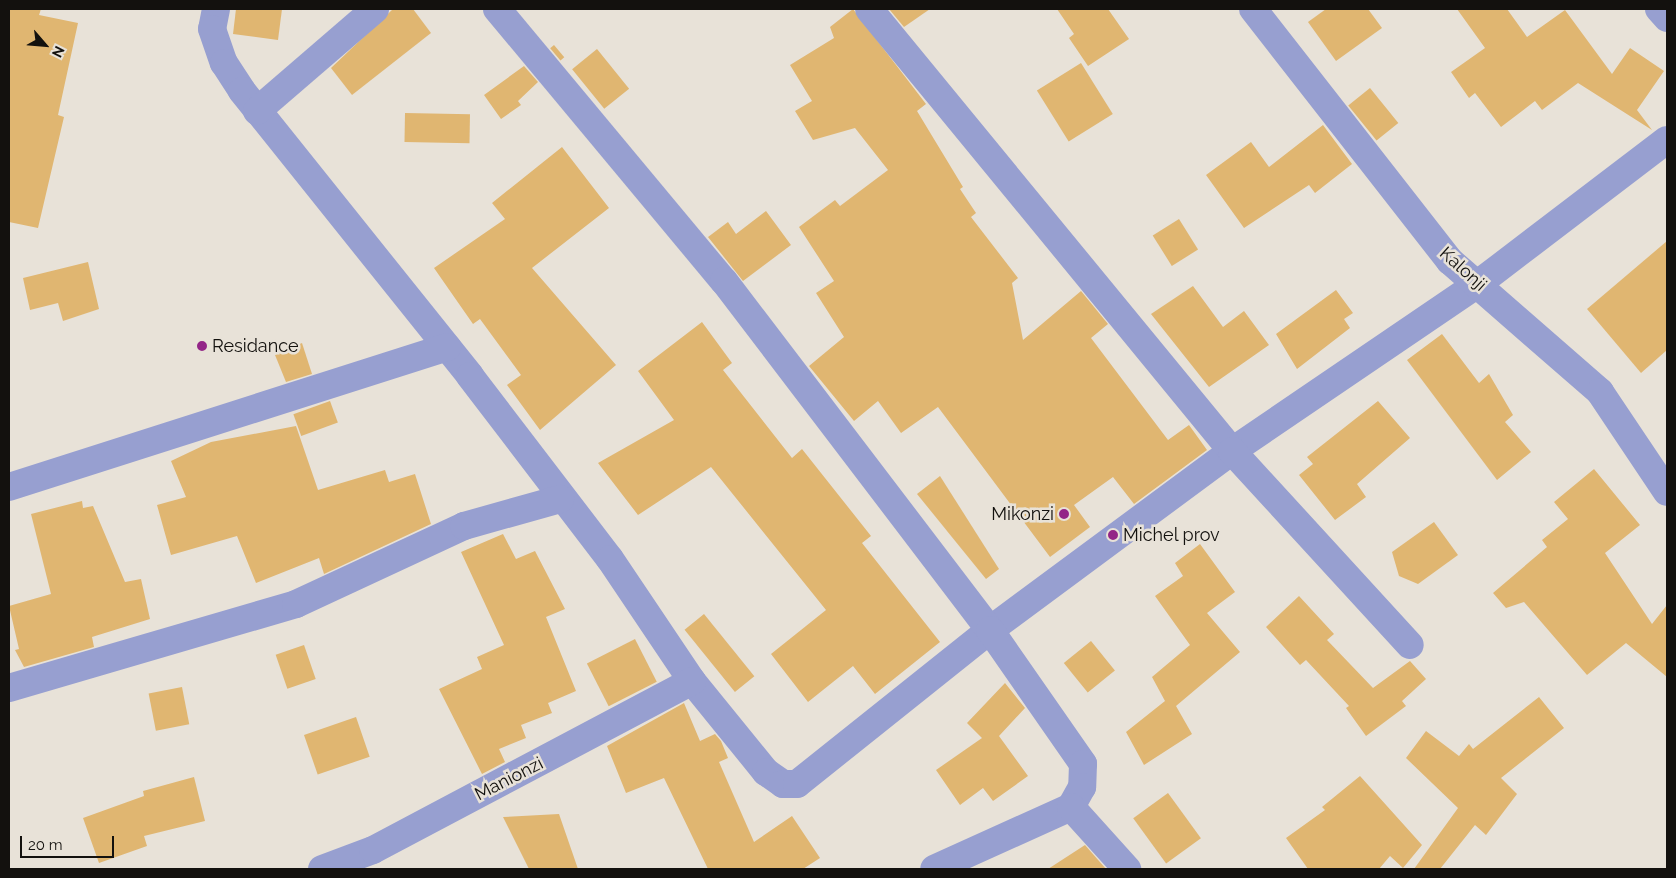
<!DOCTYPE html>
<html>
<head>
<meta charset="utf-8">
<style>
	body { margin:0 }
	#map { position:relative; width:1676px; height:878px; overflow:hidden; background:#e8e2d8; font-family:Raleway,sans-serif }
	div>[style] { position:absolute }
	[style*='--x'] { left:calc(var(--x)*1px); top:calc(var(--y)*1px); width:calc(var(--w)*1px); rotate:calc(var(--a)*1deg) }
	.building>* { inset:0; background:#e0b671; transform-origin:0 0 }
	.minor>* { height:28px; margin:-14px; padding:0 14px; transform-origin:14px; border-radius:14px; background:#979fd0 }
	.dots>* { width:14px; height:14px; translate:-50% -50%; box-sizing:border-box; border:2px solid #e8e2d8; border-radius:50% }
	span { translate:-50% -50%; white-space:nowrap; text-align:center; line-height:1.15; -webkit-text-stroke:5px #e8e2d8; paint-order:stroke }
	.street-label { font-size:18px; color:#13110e }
	.poi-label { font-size:18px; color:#13110e }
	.left { translate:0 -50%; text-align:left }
	.right { translate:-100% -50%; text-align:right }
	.frame { position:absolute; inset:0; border:10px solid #13110e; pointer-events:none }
	.north { position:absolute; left:20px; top:20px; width:50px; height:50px; -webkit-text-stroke:4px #e8e2d8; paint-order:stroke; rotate:117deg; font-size:14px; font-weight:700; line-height:20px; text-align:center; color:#13110e }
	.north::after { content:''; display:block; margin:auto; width:18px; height:22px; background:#13110e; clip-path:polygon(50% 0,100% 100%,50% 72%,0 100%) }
	.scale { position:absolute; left:20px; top:836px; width:94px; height:22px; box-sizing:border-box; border:2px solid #13110e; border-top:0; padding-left:6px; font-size:15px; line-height:18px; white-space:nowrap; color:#13110e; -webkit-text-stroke:4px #e8e2d8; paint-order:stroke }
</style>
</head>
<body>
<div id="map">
	<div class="building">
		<i style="clip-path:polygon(9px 9px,41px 9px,39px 15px,78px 23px,58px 115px,64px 117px,38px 228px,9px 222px)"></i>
		<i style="clip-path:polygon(236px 9px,282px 9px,278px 40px,233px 34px)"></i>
		<i style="clip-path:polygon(393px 9px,413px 9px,431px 33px,352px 95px,331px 68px)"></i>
		<i style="clip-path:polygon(853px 9px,926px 104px,917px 111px,963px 187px,960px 189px,976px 213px,971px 217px,1018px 278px,1012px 283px,1023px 340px,1081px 291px,1108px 324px,1091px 338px,1168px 440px,1189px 425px,1207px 450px,1134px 504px,1113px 477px,1074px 505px,1090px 527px,1050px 557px,938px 407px,901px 433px,878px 401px,854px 421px,809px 366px,844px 337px,816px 293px,834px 281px,799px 227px,835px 200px,840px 206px,888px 170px,855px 128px,813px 140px,795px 111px,812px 101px,790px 65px,834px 38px,830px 27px)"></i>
		<i style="clip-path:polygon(889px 9px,930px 9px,904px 27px)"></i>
		<i style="clip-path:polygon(1057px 9px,1108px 9px,1129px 39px,1088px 66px,1069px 38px,1074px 34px)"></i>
		<i style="clip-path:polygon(1326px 9px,1368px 9px,1382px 28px,1336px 61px,1308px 22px)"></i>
		<i style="clip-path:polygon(1457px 9px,1507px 9px,1527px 37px,1565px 10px,1612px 74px,1630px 48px,1664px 71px,1637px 110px,1652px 130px,1578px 83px,1542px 110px,1535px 101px,1501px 127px,1475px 93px,1469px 98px,1451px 72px,1485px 48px)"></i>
		<i style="left:554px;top:45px;width:16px;height:5px;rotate:50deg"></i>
		<i style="left:597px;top:49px;width:51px;height:32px;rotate:51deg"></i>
		<i style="left:1081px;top:63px;width:60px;height:52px;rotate:58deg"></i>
		<i style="clip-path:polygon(524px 66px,538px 82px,518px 101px,521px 105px,501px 119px,484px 95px)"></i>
		<i style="left:1370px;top:88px;width:45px;height:28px;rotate:51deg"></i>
		<i style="left:405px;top:113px;width:65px;height:29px;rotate:1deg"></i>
		<i style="clip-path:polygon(1323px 125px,1352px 164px,1315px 193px,1309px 185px,1244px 228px,1206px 175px,1251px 142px,1269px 167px)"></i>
		<i style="clip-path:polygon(562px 147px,609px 208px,532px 268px,616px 365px,540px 430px,507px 385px,521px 375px,480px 319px,473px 324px,434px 268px,505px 219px,492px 203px)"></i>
		<i style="clip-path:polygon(766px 211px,791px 245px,743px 281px,708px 237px,728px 222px,736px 234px)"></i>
		<i style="left:1179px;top:219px;width:36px;height:31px;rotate:58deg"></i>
		<i style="clip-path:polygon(1667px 241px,1667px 350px,1641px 373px,1587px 309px)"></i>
		<i style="clip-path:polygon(88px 262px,99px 309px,63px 321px,58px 303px,30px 310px,23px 278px)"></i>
		<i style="clip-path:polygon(1193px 286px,1223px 327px,1244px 311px,1269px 345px,1209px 387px,1151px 314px)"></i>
		<i style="clip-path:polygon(1336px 290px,1353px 313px,1344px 319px,1350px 328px,1297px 369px,1276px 334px)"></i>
		<i style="clip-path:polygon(702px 322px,732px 363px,723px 370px,792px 458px,802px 449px,871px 536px,862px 543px,940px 642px,875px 694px,853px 666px,808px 702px,771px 654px,826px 610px,711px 467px,638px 515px,598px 463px,674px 420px,638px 371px)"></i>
		<i style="clip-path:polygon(1442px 334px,1479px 383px,1489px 374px,1513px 415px,1505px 422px,1531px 452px,1497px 480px,1407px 360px)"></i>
		<i style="clip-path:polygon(302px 343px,312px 374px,286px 382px,275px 355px)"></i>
		<i style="left:330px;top:401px;width:23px;height:39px;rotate:70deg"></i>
		<i style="clip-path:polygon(1378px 401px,1410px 438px,1357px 484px,1366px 497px,1335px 520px,1299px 475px,1313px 464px,1307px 457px)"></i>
		<i style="clip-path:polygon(296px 426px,318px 490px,385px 470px,389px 482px,415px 474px,431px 524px,324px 574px,319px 558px,256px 583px,237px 536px,171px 555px,157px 505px,186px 497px,171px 461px,211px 442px)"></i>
		<i style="clip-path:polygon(1594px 469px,1640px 525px,1605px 553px,1652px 624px,1667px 605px,1667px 677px,1626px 643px,1587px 675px,1524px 602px,1506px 608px,1493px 593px,1547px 547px,1542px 540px,1568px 519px,1554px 502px)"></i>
		<i style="clip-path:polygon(940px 476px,999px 569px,986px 579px,917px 494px)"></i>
		<i style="clip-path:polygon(82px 501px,83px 508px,93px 506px,125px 582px,141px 579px,150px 619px,92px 637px,94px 647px,24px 667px,15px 650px,19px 649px,9px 606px,51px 594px,31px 514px)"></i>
		<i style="clip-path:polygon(1434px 522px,1458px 555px,1418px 584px,1399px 576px,1392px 552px)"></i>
		<i style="clip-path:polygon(503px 534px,516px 559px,535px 551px,565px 609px,546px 617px,576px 691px,548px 703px,552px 713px,521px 725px,526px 738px,499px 749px,505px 762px,482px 774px,439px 689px,482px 669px,477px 657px,504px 645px,461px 552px)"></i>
		<i style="clip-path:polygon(1200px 544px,1235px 592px,1207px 613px,1240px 652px,1176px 706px,1192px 734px,1144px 765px,1126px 732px,1165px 701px,1152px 677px,1190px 645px,1155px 596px,1183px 576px,1175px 563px)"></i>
		<i style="clip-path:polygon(1299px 596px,1334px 634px,1327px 640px,1373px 688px,1410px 661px,1426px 679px,1402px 701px,1406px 706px,1366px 736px,1346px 708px,1349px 706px,1306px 660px,1300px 665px,1266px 627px)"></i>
		<i style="left:704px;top:614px;width:80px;height:25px;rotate:51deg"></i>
		<i style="left:635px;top:639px;width:48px;height:54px;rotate:63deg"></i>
		<i style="left:1091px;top:641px;width:38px;height:35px;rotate:51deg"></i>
		<i style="left:304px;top:645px;width:36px;height:30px;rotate:71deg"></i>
		<i style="clip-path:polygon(1005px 683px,1025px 708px,999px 736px,1028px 776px,993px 801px,983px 788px,960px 805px,936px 770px,982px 738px,967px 723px)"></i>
		<i style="left:182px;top:687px;width:38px;height:34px;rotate:79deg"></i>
		<i style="clip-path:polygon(1539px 697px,1564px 728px,1501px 778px,1517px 794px,1486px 835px,1475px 825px,1440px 869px,1414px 869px,1458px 808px,1406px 758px,1426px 731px,1459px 756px,1469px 744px,1473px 749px)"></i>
		<i style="clip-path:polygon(684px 703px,700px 741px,715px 734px,721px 741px,728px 758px,719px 762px,754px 842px,792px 816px,820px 858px,803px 869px,708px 869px,664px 778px,626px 793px,607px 746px)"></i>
		<i style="left:356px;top:717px;width:42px;height:55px;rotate:71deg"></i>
		<i style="clip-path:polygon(1360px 776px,1422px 845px,1403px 868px,1390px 856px,1379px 869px,1308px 869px,1286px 838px,1325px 810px,1322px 807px)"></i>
		<i style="clip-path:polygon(194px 777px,205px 821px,144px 836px,147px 846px,99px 863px,83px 818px,144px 796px,143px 791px)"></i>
		<i style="left:1168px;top:793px;width:56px;height:43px;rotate:54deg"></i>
		<i style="clip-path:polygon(559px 814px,578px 869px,529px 869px,503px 817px)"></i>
		<i style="clip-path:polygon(1085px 845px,1106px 869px,1048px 869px)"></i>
	</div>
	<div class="minor">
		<i style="--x:216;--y:9;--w:20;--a:101"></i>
		<i style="--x:212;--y:29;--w:36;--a:71"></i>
		<i style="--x:224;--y:63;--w:33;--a:57"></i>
		<i style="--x:242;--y:91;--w:365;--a:51.3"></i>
		<i style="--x:470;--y:376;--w:230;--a:52.6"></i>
		<i style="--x:610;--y:559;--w:147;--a:56.1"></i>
		<i style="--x:692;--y:681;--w:117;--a:50.9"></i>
		<i style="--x:766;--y:772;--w:21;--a:35"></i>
		<i style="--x:783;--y:784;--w:14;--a:0"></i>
		<i style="--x:797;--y:784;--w:247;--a:-38.6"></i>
		<i style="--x:990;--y:630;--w:301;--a:-36.5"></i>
		<i style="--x:1232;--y:451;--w:299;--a:-34.2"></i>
		<i style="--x:1479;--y:283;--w:236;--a:-37.3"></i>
		<i style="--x:497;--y:9;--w:354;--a:50.2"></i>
		<i style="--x:724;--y:281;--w:439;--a:52.7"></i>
		<i style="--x:990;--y:630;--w:163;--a:55.2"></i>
		<i style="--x:1083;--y:764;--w:23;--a:92"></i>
		<i style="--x:1082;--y:787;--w:23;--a:119"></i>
		<i style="--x:1071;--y:807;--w:150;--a:155.7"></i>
		<i style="--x:869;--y:9;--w:572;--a:50.6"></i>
		<i style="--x:1232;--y:451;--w:263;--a:47.5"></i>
		<i style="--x:1253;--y:9;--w:320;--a:52"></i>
		<i style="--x:1450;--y:261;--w:199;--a:41.1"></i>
		<i style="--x:1600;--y:392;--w:120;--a:56.2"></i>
		<i style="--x:1659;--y:9;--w:12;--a:48"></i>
		<i style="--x:257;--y:111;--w:156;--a:-40.8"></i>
		<i style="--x:9;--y:487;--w:460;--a:-17.7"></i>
		<i style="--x:9;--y:688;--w:299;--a:-16.3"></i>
		<i style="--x:296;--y:604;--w:185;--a:-24.9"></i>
		<i style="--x:464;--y:526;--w:100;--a:-15.7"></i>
		<i style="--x:1071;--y:807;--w:84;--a:47.9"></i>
		<i style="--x:322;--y:869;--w:54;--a:-20.4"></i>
		<i style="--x:373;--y:850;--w:361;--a:-27.9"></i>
	</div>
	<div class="dots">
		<i style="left:202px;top:346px;background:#932587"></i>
		<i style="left:1064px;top:514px;background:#932587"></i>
		<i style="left:1113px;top:535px;background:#932587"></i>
	</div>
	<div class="street-label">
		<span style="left:1463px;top:269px;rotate:42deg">Kalonji</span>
		<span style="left:509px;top:779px;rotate:-27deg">Manionzi</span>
	</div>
	<div class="poi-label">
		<span class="left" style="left:212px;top:346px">Residance</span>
		<span class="right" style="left:1054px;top:514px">Mikonzi</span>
		<span class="left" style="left:1123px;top:535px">Michel prov</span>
	</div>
	<div class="frame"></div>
	<div class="north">N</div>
	<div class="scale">20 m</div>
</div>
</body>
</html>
